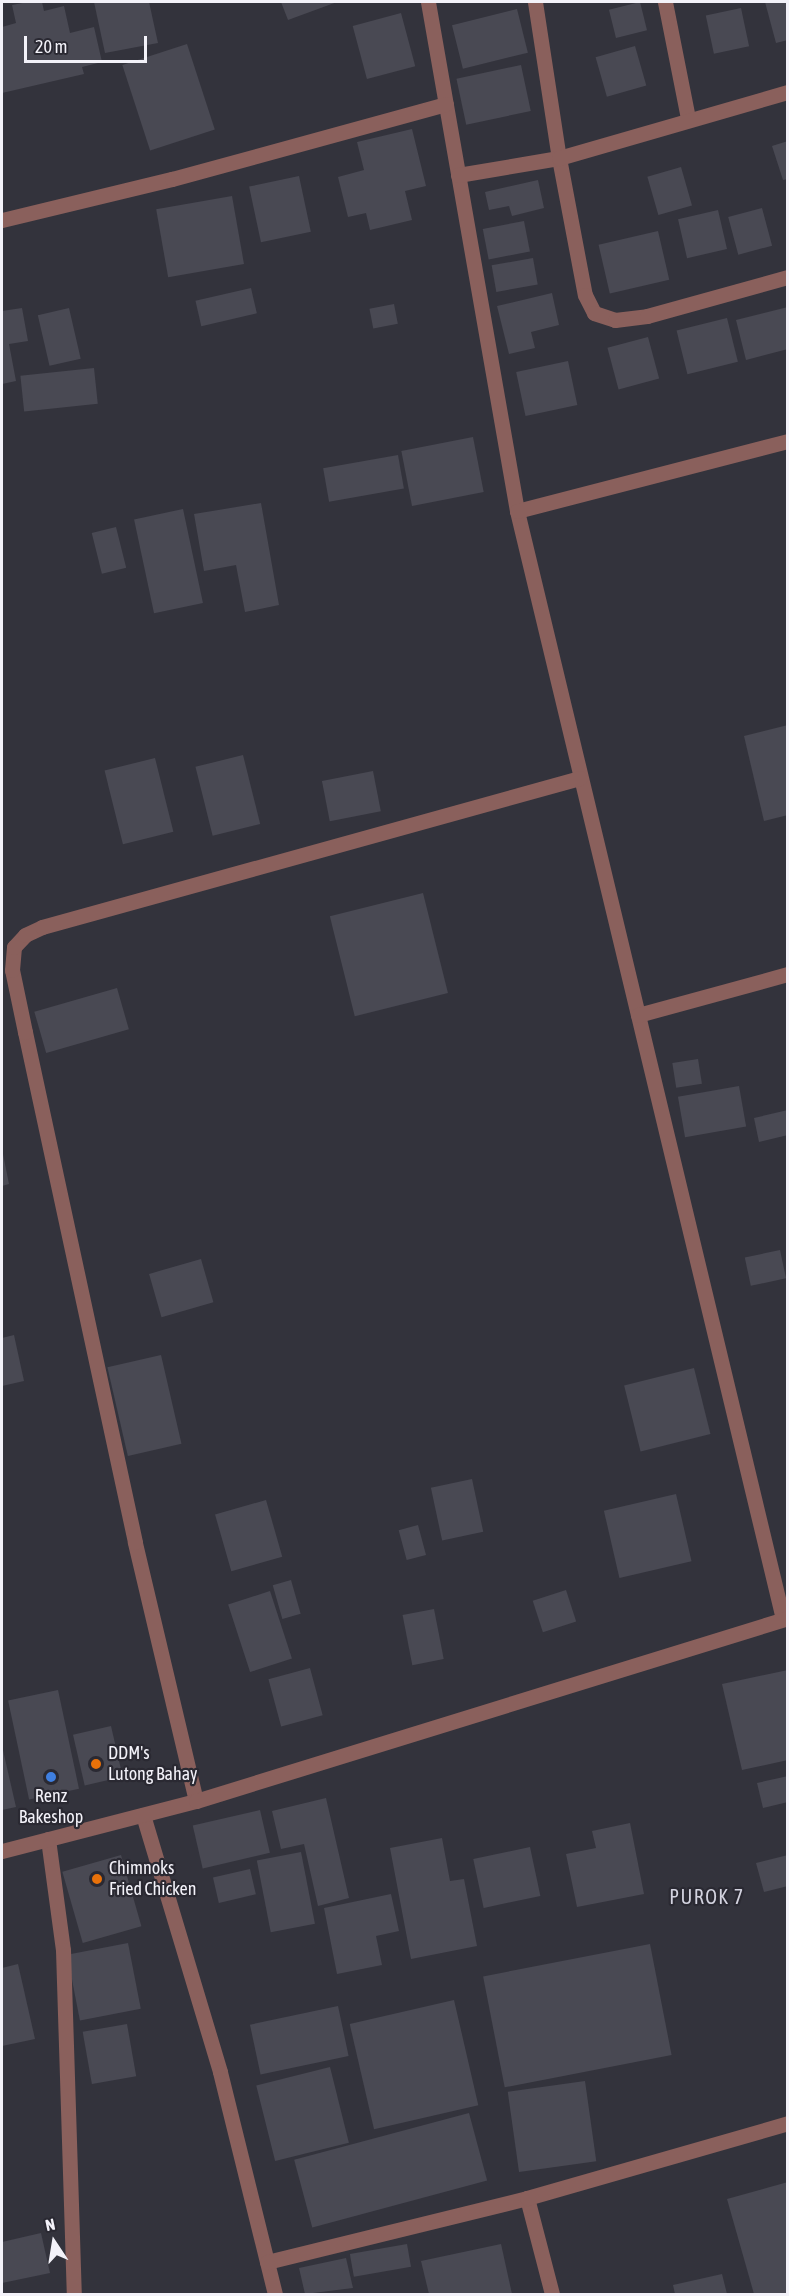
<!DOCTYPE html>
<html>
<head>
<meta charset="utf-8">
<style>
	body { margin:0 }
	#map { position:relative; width:789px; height:2296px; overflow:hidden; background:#33333c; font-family:"Asap Condensed",sans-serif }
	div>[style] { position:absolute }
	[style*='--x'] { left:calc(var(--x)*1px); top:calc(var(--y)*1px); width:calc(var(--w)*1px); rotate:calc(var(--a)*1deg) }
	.building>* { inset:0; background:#494953; transform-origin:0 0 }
	.minor>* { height:15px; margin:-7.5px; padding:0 7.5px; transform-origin:7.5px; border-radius:7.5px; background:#8a605c }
	.dots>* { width:16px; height:16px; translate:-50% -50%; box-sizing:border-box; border:3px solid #2a2932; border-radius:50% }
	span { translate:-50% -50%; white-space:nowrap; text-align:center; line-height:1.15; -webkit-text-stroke:4.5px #2a2932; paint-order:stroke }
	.poi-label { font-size:18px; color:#f3f2f9 }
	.left { translate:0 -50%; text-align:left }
	.neighbourhood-label { font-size:20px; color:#d3d3df; letter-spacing:1.5px }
	.frame { position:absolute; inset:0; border:3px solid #f3f2f9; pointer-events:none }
	.north { position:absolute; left:24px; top:2212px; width:60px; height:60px; -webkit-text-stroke:4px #2a2932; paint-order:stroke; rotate:348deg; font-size:16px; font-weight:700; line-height:24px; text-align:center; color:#f3f2f9 }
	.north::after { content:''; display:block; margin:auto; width:21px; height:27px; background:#f3f2f9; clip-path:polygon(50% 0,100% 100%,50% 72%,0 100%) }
	.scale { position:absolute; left:24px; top:36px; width:123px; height:27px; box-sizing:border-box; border:3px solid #f3f2f9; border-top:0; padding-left:8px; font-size:18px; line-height:21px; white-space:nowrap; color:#f3f2f9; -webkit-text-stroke:4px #2a2932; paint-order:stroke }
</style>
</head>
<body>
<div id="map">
	<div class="building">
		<i style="clip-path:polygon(28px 2px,42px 2px,44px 11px,64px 6px,70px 33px,94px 27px,102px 62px,82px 67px,84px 74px,2px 93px,2px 27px,16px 23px,12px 5px)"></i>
		<i style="clip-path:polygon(94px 2px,149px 2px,158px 43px,105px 53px)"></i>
		<i style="clip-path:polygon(281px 2px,337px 2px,288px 20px)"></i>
		<i style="left:640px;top:2px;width:29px;height:32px;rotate:76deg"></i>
		<i style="clip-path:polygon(765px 2px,788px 2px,788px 40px,776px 43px)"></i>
		<i style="left:741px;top:8px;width:39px;height:36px;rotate:78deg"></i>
		<i style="left:517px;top:9px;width:45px;height:67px;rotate:76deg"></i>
		<i style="left:401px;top:13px;width:55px;height:50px;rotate:75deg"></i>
		<i style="left:187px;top:44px;width:90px;height:68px;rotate:72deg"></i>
		<i style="left:635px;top:46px;width:41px;height:41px;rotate:74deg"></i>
		<i style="left:521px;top:65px;width:47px;height:66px;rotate:78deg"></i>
		<i style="clip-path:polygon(412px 129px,426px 186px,405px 191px,412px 220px,370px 230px,366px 213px,348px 217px,338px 177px,364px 170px,357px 142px)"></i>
		<i style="clip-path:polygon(788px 141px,788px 179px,783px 180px,772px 146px)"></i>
		<i style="left:681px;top:167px;width:40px;height:35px;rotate:74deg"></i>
		<i style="left:299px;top:176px;width:57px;height:51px;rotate:78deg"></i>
		<i style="clip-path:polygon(538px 180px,544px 208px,512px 216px,509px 206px,489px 210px,485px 192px)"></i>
		<i style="left:232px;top:196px;width:69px;height:77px;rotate:80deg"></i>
		<i style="left:762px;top:208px;width:39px;height:35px;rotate:75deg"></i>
		<i style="left:718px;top:210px;width:40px;height:41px;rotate:77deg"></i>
		<i style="left:524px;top:221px;width:31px;height:42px;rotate:79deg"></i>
		<i style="left:658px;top:231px;width:50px;height:61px;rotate:77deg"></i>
		<i style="left:533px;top:258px;width:27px;height:42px;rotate:80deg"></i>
		<i style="left:251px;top:288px;width:26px;height:57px;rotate:77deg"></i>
		<i style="clip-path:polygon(552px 293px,559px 325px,531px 332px,535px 348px,509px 354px,497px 306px)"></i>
		<i style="left:394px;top:304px;width:20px;height:25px;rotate:79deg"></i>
		<i style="clip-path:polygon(788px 307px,788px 349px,746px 360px,736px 320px)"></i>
		<i style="clip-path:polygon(22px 308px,28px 341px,9px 344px,16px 381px,2px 384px,2px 311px)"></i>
		<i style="left:69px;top:308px;width:52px;height:32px;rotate:77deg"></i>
		<i style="left:727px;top:318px;width:45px;height:52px;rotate:76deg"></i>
		<i style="left:648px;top:337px;width:43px;height:42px;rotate:75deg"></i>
		<i style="left:568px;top:361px;width:45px;height:53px;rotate:78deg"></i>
		<i style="left:94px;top:368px;width:36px;height:74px;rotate:84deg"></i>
		<i style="left:473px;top:437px;width:56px;height:73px;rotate:79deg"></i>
		<i style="left:398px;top:455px;width:34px;height:76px;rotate:80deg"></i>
		<i style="clip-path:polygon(261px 503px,279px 605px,245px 612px,236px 565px,204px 571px,194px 514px)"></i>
		<i style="left:183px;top:509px;width:96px;height:50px;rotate:78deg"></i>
		<i style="left:116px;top:527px;width:42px;height:25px;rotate:76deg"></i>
		<i style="clip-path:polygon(788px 725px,788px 815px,764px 821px,744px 736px)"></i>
		<i style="left:243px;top:755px;width:71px;height:49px;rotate:76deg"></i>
		<i style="left:155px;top:758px;width:76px;height:52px;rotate:76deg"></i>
		<i style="left:373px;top:771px;width:41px;height:52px;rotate:79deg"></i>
		<i style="left:423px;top:893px;width:103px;height:96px;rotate:76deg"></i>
		<i style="left:117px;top:988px;width:43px;height:86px;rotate:74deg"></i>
		<i style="left:698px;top:1059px;width:25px;height:26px;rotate:81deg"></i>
		<i style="left:739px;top:1086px;width:41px;height:62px;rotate:80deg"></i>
		<i style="clip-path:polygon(788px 1110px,788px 1135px,759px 1142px,754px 1118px)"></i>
		<i style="clip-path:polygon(3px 1154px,9px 1184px,2px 1186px,2px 1154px)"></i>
		<i style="left:780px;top:1250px;width:29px;height:36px;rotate:78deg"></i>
		<i style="left:201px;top:1259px;width:45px;height:54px;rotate:74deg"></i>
		<i style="clip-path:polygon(14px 1335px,24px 1381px,2px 1386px,2px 1338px)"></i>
		<i style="left:161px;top:1355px;width:91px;height:55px;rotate:77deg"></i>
		<i style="left:694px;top:1368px;width:68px;height:72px;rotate:76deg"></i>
		<i style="left:472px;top:1479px;width:54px;height:42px;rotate:78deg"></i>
		<i style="left:676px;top:1494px;width:69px;height:74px;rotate:77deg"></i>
		<i style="left:266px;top:1500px;width:59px;height:53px;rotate:74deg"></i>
		<i style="left:418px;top:1525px;width:31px;height:20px;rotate:75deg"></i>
		<i style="left:291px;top:1580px;width:35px;height:19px;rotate:74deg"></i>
		<i style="left:566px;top:1590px;width:33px;height:35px;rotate:72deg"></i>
		<i style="left:270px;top:1591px;width:71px;height:44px;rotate:72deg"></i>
		<i style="left:434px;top:1609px;width:51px;height:32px;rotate:79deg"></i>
		<i style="left:310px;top:1668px;width:49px;height:43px;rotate:75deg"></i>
		<i style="clip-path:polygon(788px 1670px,788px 1760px,742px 1770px,722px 1684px)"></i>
		<i style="left:58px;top:1690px;width:101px;height:51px;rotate:78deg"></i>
		<i style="left:111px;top:1726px;width:52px;height:39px;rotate:77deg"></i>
		<i style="clip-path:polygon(2px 1746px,16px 1807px,2px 1810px)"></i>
		<i style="clip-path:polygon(788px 1776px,788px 1802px,763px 1808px,757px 1783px)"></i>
		<i style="clip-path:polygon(326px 1798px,349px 1898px,318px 1906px,304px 1844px,281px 1849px,272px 1811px)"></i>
		<i style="left:260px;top:1810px;width:44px;height:69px;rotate:77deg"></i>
		<i style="clip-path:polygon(630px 1823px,644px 1894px,577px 1907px,566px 1854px,596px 1848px,592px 1831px)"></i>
		<i style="clip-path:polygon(442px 1838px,450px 1881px,464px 1879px,477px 1946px,411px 1959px,390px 1848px)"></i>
		<i style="left:530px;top:1847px;width:50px;height:58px;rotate:78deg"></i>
		<i style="left:301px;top:1852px;width:73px;height:45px;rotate:79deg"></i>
		<i style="left:121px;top:1855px;width:74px;height:61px;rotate:74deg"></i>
		<i style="clip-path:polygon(788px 1855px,788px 1886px,764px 1892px,756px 1863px)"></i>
		<i style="left:250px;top:1869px;width:26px;height:38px;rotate:77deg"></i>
		<i style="clip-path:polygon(391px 1894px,399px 1931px,376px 1936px,382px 1965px,337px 1974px,324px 1908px)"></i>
		<i style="left:128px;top:1943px;width:67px;height:62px;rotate:79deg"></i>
		<i style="left:650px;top:1944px;width:113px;height:170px;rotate:79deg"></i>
		<i style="clip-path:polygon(18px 1964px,35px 2039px,2px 2046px,2px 1968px)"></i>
		<i style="left:454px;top:2000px;width:108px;height:107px;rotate:77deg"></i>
		<i style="left:338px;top:2006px;width:51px;height:90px;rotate:78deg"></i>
		<i style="left:127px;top:2024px;width:53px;height:45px;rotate:80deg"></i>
		<i style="left:330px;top:2067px;width:78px;height:76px;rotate:76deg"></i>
		<i style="left:585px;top:2081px;width:81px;height:78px;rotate:82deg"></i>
		<i style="left:469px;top:2113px;width:70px;height:181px;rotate:75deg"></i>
		<i style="clip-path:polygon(788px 2182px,788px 2294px,754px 2294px,727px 2199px)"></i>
		<i style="clip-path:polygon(41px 2233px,50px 2273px,2px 2283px,2px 2242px)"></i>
		<i style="left:407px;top:2244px;width:23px;height:58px;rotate:80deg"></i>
		<i style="clip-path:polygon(501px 2244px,512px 2294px,429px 2294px,421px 2261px)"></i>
		<i style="clip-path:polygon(346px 2258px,353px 2288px,305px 2294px,299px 2268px)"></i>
		<i style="clip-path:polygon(722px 2274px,727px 2294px,675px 2294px,673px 2285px)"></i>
	</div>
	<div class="minor">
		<i style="--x:428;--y:2;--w:517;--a:80.08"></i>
		<i style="--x:517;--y:511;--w:1139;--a:76.5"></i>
		<i style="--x:535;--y:2;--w:158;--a:81.3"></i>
		<i style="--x:559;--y:158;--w:139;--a:79.3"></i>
		<i style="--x:585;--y:295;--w:20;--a:63"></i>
		<i style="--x:594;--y:313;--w:22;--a:18"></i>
		<i style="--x:615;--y:320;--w:32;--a:-7"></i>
		<i style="--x:647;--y:316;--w:146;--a:-15.5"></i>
		<i style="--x:665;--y:2;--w:118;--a:78.8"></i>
		<i style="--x:458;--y:175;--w:102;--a:-9.6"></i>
		<i style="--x:559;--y:158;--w:238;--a:-16.1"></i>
		<i style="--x:2;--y:220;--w:175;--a:-13.6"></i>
		<i style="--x:172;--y:179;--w:284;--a:-15.3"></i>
		<i style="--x:517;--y:511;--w:280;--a:-14.5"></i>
		<i style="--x:638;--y:1015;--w:156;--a:-15.3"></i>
		<i style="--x:196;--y:1801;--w:266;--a:-103.3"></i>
		<i style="--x:135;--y:1542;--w:522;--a:-102.17"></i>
		<i style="--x:25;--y:1032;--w:63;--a:-101.8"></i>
		<i style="--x:12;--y:970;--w:23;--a:-85"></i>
		<i style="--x:14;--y:947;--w:16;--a:-47"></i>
		<i style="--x:25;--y:935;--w:19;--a:-25"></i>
		<i style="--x:42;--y:927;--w:558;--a:-15.48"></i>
		<i style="--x:143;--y:1815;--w:268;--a:73.3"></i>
		<i style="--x:220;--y:2072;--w:229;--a:76.1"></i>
		<i style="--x:48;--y:1839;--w:112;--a:82.3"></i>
		<i style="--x:63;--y:1950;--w:344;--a:88.2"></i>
		<i style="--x:2;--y:1851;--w:200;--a:-14.5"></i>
		<i style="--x:196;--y:1801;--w:620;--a:-17.18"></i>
		<i style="--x:527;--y:2198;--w:99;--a:75.4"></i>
		<i style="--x:267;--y:2262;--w:268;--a:-13.8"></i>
		<i style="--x:527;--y:2198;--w:272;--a:-16"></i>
	</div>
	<div class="dots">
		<i style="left:96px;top:1764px;background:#e8710a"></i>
		<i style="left:51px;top:1777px;background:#3f7fe0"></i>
		<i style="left:97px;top:1879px;background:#e8710a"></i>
	</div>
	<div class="poi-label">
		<span class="left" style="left:108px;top:1764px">DDM's<br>Lutong Bahay</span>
		<span style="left:51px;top:1807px">Renz<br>Bakeshop</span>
		<span class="left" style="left:109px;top:1879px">Chimnoks<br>Fried Chicken</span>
	</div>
	<div class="neighbourhood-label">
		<span style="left:707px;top:1896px">PUROK 7</span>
	</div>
	<div class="frame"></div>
	<div class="north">N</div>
	<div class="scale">20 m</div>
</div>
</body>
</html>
